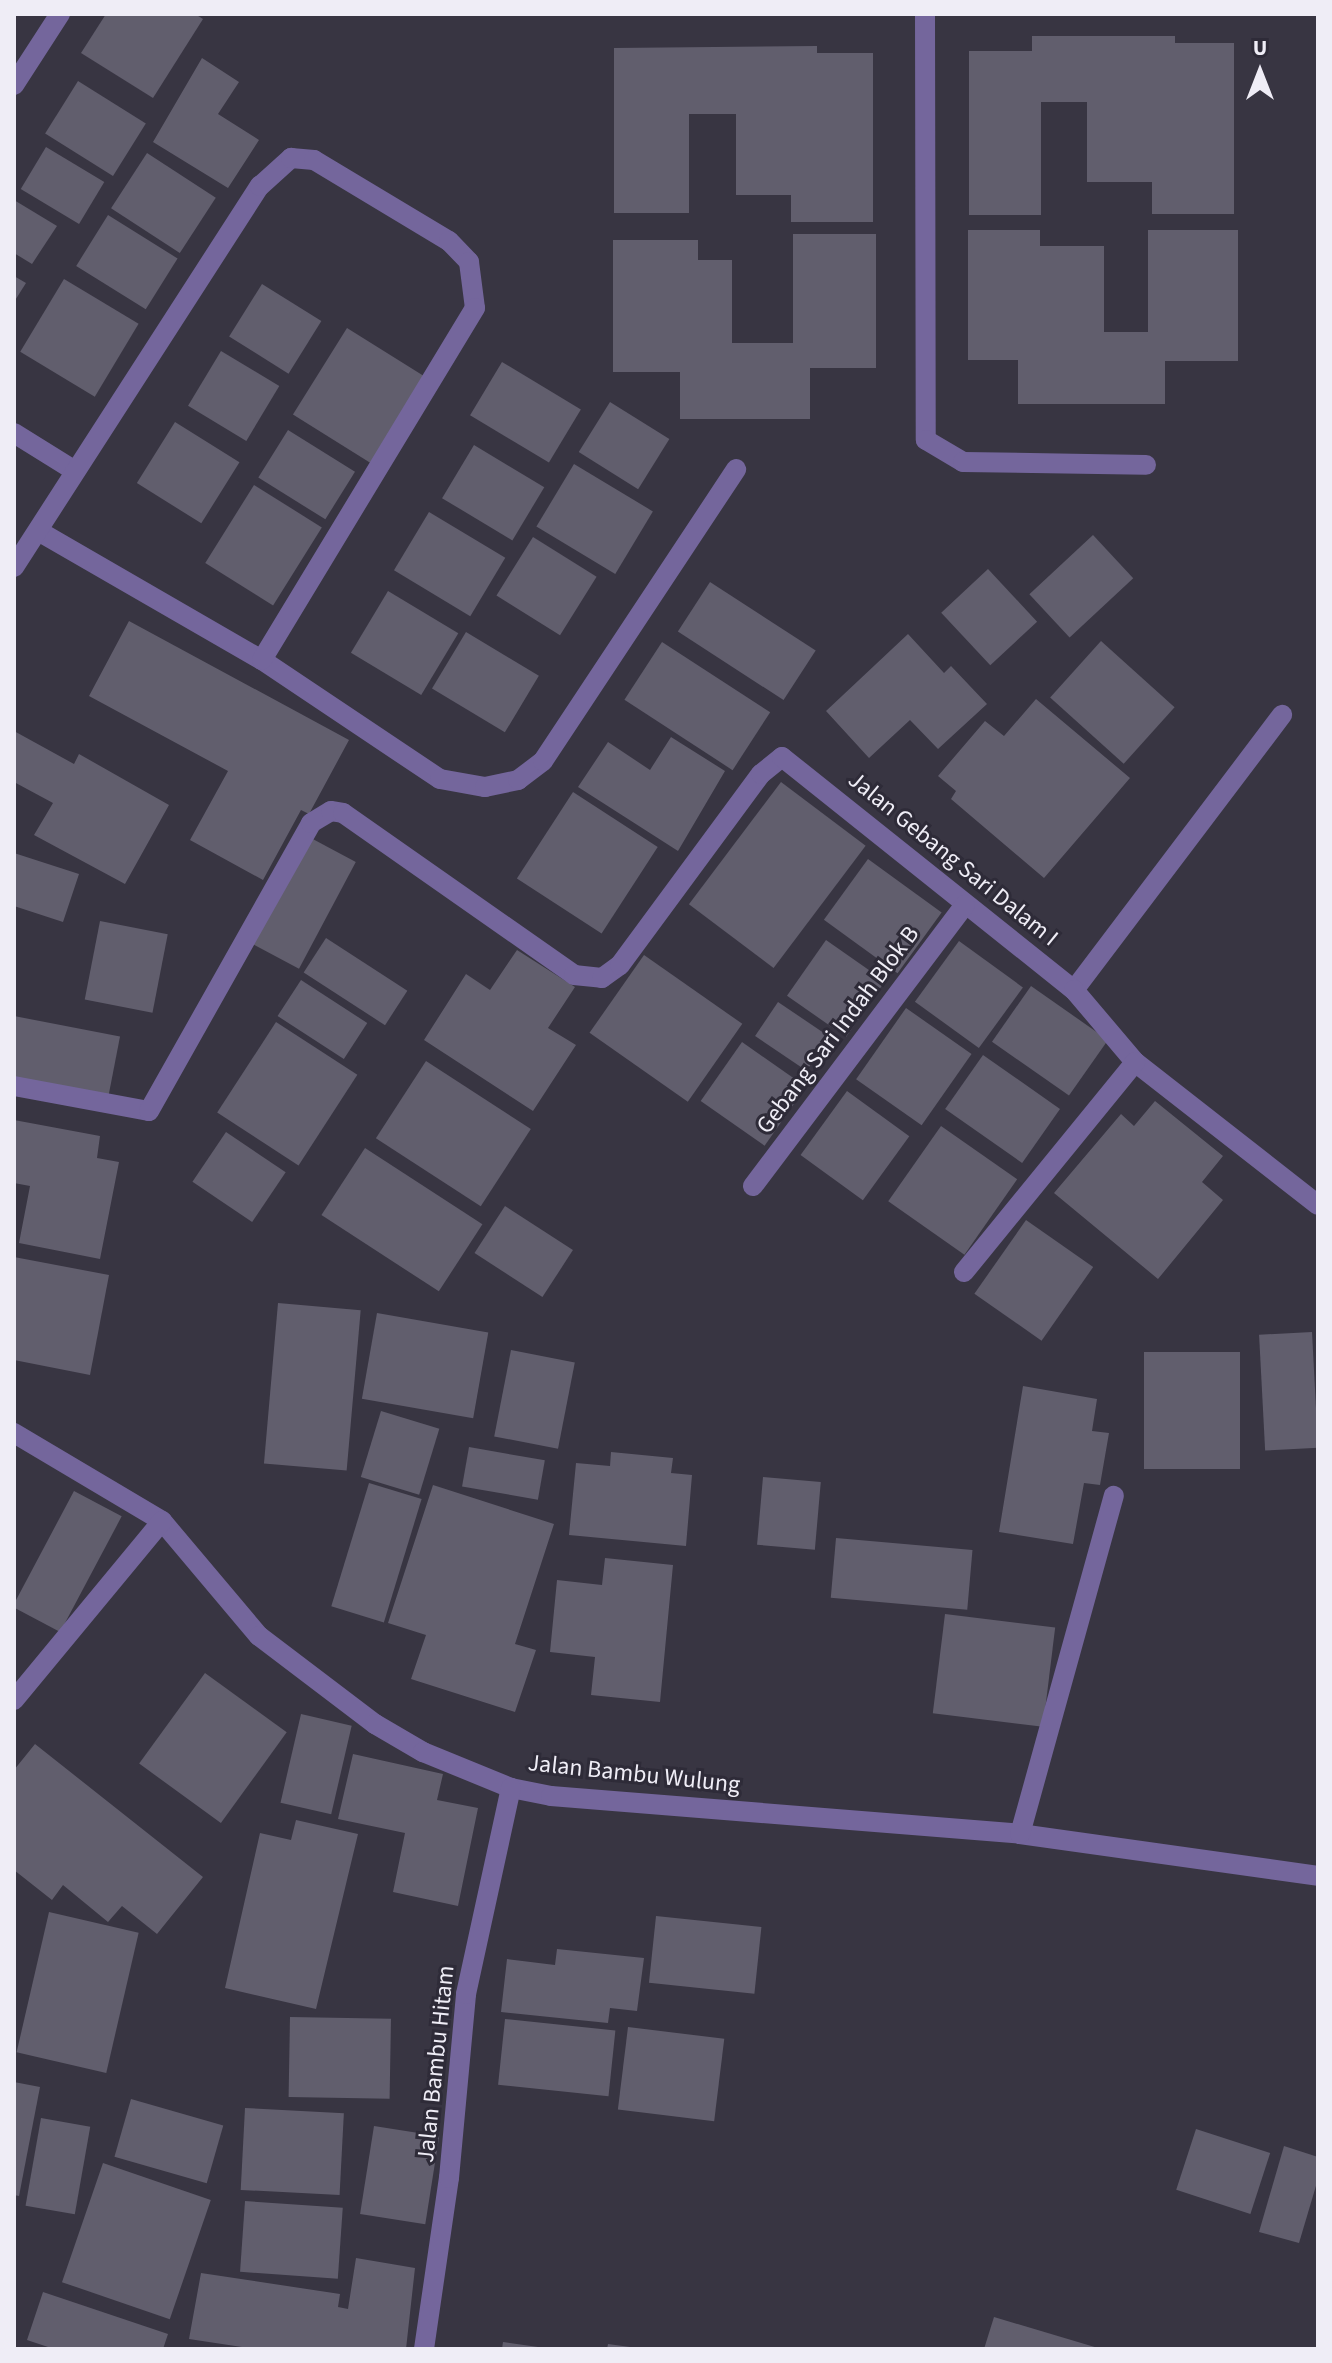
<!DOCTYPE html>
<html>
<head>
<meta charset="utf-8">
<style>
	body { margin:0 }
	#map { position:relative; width:1332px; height:2363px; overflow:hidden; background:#383542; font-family:"Source Sans 3",sans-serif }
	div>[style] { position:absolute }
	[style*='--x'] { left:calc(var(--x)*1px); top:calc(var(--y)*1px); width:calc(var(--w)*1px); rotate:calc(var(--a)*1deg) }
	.building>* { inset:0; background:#615e6d; transform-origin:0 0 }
	.street>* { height:20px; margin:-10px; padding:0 10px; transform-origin:10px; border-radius:10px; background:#74669c }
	span { translate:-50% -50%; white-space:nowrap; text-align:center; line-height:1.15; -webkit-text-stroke:6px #2e2b38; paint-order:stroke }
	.street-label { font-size:24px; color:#efedf6 }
	.frame { position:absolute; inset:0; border:16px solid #efedf6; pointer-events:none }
	.north { position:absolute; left:1220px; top:32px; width:80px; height:80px; -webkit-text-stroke:6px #2e2b38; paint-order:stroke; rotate:0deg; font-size:22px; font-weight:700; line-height:32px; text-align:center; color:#efedf6 }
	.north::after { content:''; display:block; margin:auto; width:28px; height:36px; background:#efedf6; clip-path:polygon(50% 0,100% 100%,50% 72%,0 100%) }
</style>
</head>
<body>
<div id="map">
	<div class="building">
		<i style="clip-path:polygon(106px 14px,195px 14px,203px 19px,153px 98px,81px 53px)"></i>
		<i style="clip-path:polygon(1032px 36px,1175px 36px,1175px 43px,1234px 43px,1234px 214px,1152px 214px,1152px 182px,1087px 182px,1087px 102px,1041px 102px,1041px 215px,969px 215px,969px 51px,1032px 51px)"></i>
		<i style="clip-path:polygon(817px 46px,817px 53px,873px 53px,873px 222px,791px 222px,791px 195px,736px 195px,736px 114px,689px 114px,689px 213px,614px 213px,614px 48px)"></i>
		<i style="clip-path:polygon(202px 58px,239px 82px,218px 114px,259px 140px,228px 188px,153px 142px)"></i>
		<i style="left:78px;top:81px;width:80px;height:62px;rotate:32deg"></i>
		<i style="left:46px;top:147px;width:68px;height:49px;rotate:31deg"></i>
		<i style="left:147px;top:153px;width:82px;height:66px;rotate:33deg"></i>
		<i style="clip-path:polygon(14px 200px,57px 226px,32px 264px,14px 253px)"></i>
		<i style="left:108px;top:215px;width:82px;height:60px;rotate:32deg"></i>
		<i style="clip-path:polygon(968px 230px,1040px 230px,1040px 246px,1104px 246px,1104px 332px,1148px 332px,1148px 230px,1238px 230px,1238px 361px,1165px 361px,1165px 404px,1018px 404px,1018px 360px,968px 360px)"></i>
		<i style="clip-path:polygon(793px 234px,876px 234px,876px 368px,810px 368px,810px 419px,680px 419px,680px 372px,613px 372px,613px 240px,698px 240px,698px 260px,732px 260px,732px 343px,793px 343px)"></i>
		<i style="clip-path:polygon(14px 276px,26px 283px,14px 302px)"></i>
		<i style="left:64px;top:279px;width:87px;height:85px;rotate:31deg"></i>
		<i style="left:262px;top:284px;width:70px;height:62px;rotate:32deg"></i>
		<i style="left:347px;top:328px;width:92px;height:102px;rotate:32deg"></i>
		<i style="left:221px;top:351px;width:68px;height:64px;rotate:31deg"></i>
		<i style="left:502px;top:362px;width:92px;height:62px;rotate:31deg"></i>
		<i style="left:610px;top:402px;width:70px;height:59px;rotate:32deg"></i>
		<i style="left:175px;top:422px;width:76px;height:72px;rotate:32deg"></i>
		<i style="left:288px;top:430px;width:79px;height:56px;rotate:32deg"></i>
		<i style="left:474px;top:445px;width:82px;height:62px;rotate:31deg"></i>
		<i style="left:574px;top:464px;width:92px;height:73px;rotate:31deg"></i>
		<i style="left:254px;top:485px;width:80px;height:92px;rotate:32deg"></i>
		<i style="left:429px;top:512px;width:89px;height:68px;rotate:31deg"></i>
		<i style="left:1093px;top:535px;width:59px;height:87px;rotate:47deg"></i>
		<i style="left:533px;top:537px;width:75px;height:69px;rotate:32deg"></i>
		<i style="left:988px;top:569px;width:72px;height:64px;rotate:47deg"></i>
		<i style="left:710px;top:582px;width:126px;height:59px;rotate:33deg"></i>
		<i style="left:388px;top:591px;width:82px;height:72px;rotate:31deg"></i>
		<i style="clip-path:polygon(129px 621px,349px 740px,309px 814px,301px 810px,263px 880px,190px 840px,228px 771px,89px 696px)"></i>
		<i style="left:466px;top:632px;width:85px;height:66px;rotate:31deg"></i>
		<i style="clip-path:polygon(908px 634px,944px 673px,951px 666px,987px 704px,938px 749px,910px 720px,869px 758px,826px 711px)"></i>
		<i style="left:1101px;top:641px;width:99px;height:76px;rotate:42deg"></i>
		<i style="left:662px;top:642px;width:129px;height:69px;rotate:33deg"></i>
		<i style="clip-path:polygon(1036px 699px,1130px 778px,1044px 878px,951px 799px,956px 791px,938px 776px,985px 721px,1004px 736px)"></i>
		<i style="clip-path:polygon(14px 731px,74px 764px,79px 754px,169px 805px,125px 884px,34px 835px,53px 803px,14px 782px)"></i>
		<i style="clip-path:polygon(671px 737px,725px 771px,678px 851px,578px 787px,608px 742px,650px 770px)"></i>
		<i style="left:781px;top:782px;width:106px;height:153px;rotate:37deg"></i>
		<i style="left:573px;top:792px;width:101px;height:103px;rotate:33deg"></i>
		<i style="left:309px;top:837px;width:53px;height:121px;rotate:28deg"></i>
		<i style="clip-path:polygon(14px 853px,79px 874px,63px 922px,14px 906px)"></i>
		<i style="left:868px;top:859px;width:91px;height:75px;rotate:36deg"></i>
		<i style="left:100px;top:921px;width:69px;height:80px;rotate:11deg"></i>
		<i style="left:326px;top:938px;width:97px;height:41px;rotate:33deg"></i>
		<i style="left:826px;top:940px;width:72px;height:68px;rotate:35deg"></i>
		<i style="left:959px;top:941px;width:79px;height:75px;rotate:36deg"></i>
		<i style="clip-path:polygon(517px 950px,575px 987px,548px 1028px,576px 1045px,533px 1111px,424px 1040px,466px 974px,490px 990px)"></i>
		<i style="left:644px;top:955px;width:120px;height:95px;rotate:35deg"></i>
		<i style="left:301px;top:980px;width:79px;height:43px;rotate:33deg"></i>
		<i style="left:1031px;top:986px;width:94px;height:68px;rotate:35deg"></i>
		<i style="left:778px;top:1002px;width:62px;height:41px;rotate:34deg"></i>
		<i style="left:906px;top:1008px;width:80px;height:87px;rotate:35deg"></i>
		<i style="left:14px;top:1016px;width:108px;height:62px;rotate:11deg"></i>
		<i style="left:276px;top:1022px;width:97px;height:108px;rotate:33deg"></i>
		<i style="left:742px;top:1042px;width:78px;height:72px;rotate:35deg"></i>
		<i style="left:983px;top:1055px;width:94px;height:66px;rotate:35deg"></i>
		<i style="left:426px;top:1061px;width:125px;height:92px;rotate:33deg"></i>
		<i style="left:847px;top:1091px;width:77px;height:79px;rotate:36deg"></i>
		<i style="clip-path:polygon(1155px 1101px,1223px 1156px,1202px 1182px,1223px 1200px,1158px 1279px,1054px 1193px,1121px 1114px,1134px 1126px)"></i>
		<i style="clip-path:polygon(14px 1120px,100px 1136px,97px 1158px,119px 1162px,100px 1259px,19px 1243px,30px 1186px,14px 1183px)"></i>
		<i style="left:941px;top:1126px;width:93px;height:92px;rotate:35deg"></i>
		<i style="left:226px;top:1132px;width:72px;height:60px;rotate:34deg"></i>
		<i style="left:365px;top:1148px;width:140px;height:80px;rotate:33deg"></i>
		<i style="left:505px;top:1206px;width:81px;height:56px;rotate:33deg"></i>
		<i style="left:1026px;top:1220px;width:82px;height:90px;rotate:35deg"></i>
		<i style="clip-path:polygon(14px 1257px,109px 1275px,90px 1375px,14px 1360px)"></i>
		<i style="left:278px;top:1303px;width:83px;height:161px;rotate:5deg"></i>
		<i style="left:377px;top:1313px;width:113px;height:87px;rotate:10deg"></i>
		<i style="left:1312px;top:1332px;width:116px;height:53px;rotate:87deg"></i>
		<i style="left:511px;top:1350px;width:65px;height:88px;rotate:11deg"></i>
		<i style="left:1240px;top:1352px;width:117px;height:96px;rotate:90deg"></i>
		<i style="clip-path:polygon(1023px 1386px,1097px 1399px,1092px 1431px,1109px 1433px,1100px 1485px,1084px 1483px,1073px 1544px,999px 1532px)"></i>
		<i style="left:381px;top:1411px;width:61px;height:69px;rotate:17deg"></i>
		<i style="left:469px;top:1447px;width:77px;height:40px;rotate:10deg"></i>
		<i style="clip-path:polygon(611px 1452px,673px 1458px,671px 1473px,692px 1475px,686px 1546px,569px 1535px,576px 1463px,610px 1466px)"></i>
		<i style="left:763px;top:1477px;width:58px;height:68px;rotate:5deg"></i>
		<i style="left:369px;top:1483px;width:55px;height:129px;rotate:17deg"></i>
		<i style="clip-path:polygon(433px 1485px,554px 1524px,515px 1644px,536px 1650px,515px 1712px,411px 1679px,426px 1635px,388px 1623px)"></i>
		<i style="left:74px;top:1491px;width:54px;height:131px;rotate:28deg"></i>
		<i style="left:836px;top:1538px;width:137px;height:60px;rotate:5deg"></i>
		<i style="clip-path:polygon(605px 1558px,673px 1565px,660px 1702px,591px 1695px,595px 1657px,550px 1652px,557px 1580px,602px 1585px)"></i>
		<i style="left:945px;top:1614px;width:111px;height:100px;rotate:7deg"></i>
		<i style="left:205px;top:1673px;width:101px;height:112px;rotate:36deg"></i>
		<i style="left:301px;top:1714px;width:52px;height:91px;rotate:13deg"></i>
		<i style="clip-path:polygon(35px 1744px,203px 1877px,157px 1934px,122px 1906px,108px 1922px,63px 1885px,52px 1900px,14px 1870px,14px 1770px)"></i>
		<i style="clip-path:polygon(353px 1754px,443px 1774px,437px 1800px,478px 1808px,458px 1906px,393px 1892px,405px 1833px,338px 1819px)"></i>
		<i style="clip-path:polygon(296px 1820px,358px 1834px,316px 2009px,225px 1988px,260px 1833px,291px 1840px)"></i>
		<i style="left:49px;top:1912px;width:92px;height:144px;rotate:13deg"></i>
		<i style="left:656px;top:1916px;width:106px;height:67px;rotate:6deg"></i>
		<i style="clip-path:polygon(557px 1949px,644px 1958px,637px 2011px,610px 2008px,608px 2023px,501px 2012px,507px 1959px,555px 1965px)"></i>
		<i style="left:290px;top:2017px;width:101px;height:80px;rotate:1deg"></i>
		<i style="left:505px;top:2019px;width:111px;height:66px;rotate:6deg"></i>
		<i style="left:628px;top:2027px;width:97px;height:83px;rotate:7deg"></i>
		<i style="clip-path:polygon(14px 2082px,40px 2087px,19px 2196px,14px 2195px)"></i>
		<i style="left:131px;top:2099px;width:96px;height:60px;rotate:16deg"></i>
		<i style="left:245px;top:2108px;width:99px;height:82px;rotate:3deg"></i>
		<i style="left:41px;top:2118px;width:50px;height:89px;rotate:10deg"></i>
		<i style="left:374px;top:2126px;width:66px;height:89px;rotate:9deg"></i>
		<i style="left:1196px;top:2129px;width:78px;height:64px;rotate:18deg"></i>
		<i style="clip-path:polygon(1284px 2146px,1318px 2157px,1318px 2179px,1299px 2243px,1259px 2232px)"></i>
		<i style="left:103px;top:2163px;width:114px;height:126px;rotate:19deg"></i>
		<i style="left:245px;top:2201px;width:98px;height:71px;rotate:4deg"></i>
		<i style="clip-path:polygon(356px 2258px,415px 2268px,406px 2349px,255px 2349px,189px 2339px,201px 2273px,340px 2294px,338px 2307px,348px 2309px)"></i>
		<i style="clip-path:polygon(43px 2292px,168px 2334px,163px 2349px,54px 2349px,27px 2340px)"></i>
		<i style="clip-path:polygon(994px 2317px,1098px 2348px,1098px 2349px,984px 2349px)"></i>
		<i style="clip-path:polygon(503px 2342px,538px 2347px,538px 2349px,502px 2349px)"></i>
		<i style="clip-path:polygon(608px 2344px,630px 2347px,630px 2349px,607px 2349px)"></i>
	</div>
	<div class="street">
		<i style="--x:925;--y:14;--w:426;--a:89.9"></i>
		<i style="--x:926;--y:440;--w:43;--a:30.7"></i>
		<i style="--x:963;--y:462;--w:183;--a:0.9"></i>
		<i style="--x:14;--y:85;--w:85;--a:-57.1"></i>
		<i style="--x:14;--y:433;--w:72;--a:31.9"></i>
		<i style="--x:40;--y:532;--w:256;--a:30"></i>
		<i style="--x:262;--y:660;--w:214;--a:33.8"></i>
		<i style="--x:440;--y:779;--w:46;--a:10.1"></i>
		<i style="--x:485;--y:787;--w:34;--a:-12"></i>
		<i style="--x:518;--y:780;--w:31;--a:-37"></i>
		<i style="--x:543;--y:761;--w:350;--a:-56.5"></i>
		<i style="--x:14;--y:567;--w:454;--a:-57.2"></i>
		<i style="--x:260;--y:186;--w:42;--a:-42.1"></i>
		<i style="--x:291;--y:158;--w:23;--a:5"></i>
		<i style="--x:314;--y:160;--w:157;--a:31"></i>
		<i style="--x:449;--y:241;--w:29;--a:46"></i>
		<i style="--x:469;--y:262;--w:46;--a:82.6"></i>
		<i style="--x:475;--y:308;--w:411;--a:121.2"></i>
		<i style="--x:1074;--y:990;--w:345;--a:-52.9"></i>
		<i style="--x:14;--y:1086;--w:137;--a:10.5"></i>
		<i style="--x:149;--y:1111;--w:330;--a:-60.6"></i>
		<i style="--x:311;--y:823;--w:23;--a:-31"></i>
		<i style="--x:331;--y:811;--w:12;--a:9"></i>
		<i style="--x:343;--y:813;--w:282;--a:35"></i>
		<i style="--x:574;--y:975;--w:28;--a:6"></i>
		<i style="--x:602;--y:978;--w:22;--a:-36"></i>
		<i style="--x:620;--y:965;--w:237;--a:-53.6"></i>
		<i style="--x:761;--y:774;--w:27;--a:-39"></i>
		<i style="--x:782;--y:757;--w:374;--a:38.6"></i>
		<i style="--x:1074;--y:990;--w:94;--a:49.7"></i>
		<i style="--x:1135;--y:1062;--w:232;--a:38"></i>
		<i style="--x:753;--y:1186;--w:352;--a:-53"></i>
		<i style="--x:964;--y:1272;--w:271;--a:-50.8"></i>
		<i style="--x:14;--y:1433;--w:172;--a:30.7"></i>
		<i style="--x:162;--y:1521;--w:150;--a:49.9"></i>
		<i style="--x:259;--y:1636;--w:146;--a:37.2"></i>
		<i style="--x:375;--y:1724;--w:56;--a:30.3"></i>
		<i style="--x:423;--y:1752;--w:95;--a:22.2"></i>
		<i style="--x:511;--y:1788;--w:41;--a:11.3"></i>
		<i style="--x:551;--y:1796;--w:471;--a:4.6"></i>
		<i style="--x:1020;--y:1834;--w:301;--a:8"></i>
		<i style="--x:14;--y:1700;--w:232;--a:-50.4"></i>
		<i style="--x:1020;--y:1834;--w:351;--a:-74.5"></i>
		<i style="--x:424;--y:2349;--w:173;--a:-81.7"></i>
		<i style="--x:449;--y:2178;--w:185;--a:-84.7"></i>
		<i style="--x:466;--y:1994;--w:211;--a:-77.7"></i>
	</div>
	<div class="street-label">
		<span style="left:953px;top:859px;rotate:39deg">Jalan Gebang Sari Dalam I</span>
		<span style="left:838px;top:1030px;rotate:-53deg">Gebang Sari Indah Blok B</span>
		<span style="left:634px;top:1774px;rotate:6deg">Jalan Bambu Wulung</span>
		<span style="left:436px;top:2064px;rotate:-84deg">Jalan Bambu Hitam</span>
	</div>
	<div class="frame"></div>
	<div class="north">U</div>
</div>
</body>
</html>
